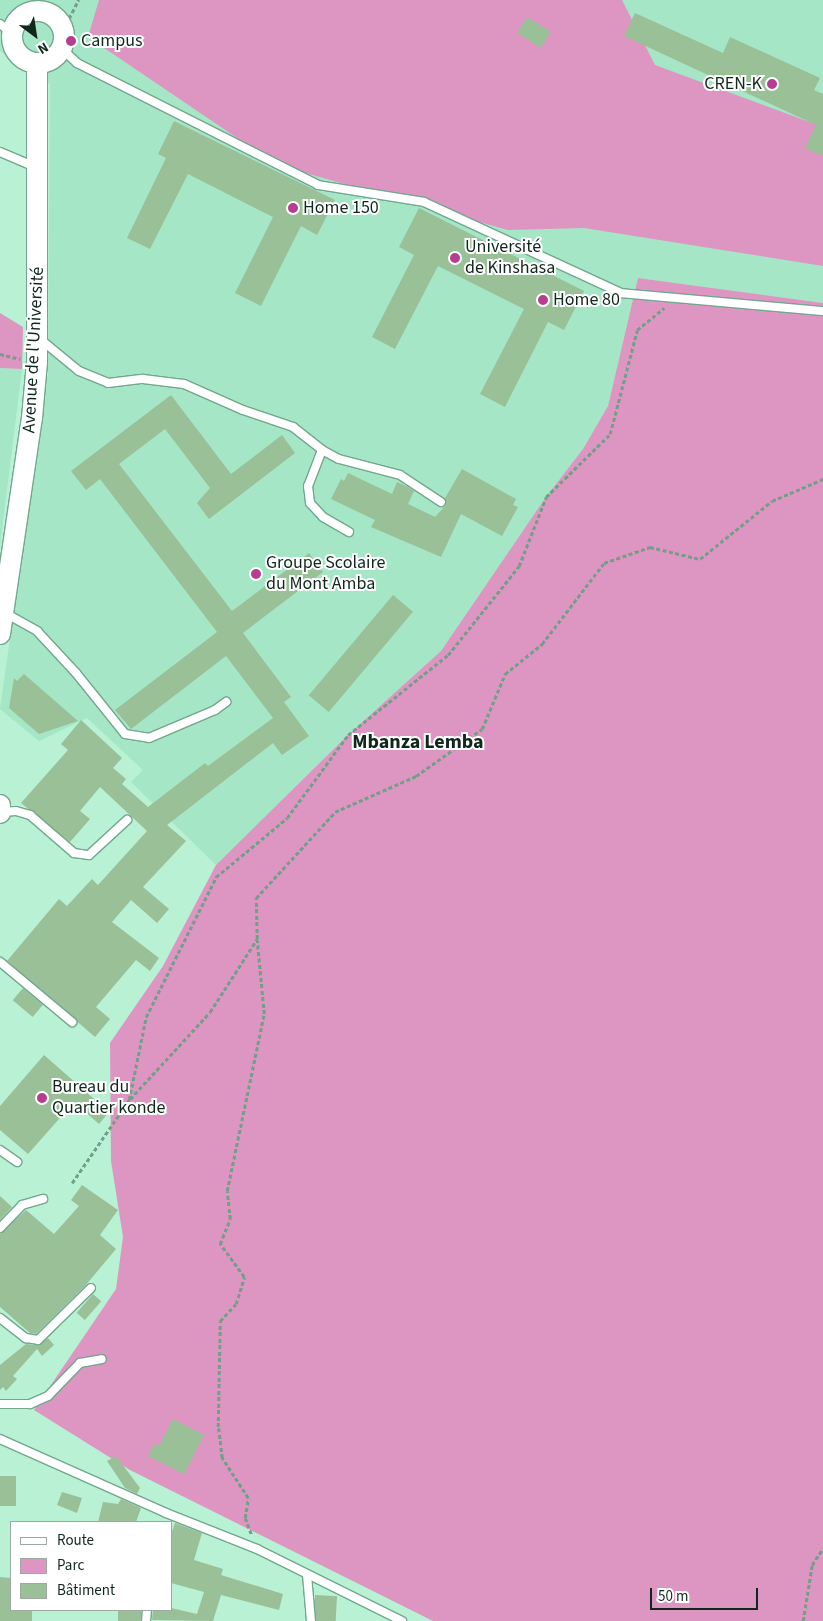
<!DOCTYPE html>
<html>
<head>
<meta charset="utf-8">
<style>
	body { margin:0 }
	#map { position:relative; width:823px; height:1621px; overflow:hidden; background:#b8f1d4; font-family:"Source Sans 3",sans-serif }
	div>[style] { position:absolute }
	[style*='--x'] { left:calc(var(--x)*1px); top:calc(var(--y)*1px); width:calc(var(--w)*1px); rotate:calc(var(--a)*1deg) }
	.built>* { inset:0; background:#a4e6c5 }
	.green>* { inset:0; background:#dd95c1 }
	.building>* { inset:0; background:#9ac097; transform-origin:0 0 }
	.path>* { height:2.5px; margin-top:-1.25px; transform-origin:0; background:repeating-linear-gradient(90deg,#739e88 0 4px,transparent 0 6.5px) }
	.roads { filter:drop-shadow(1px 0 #71a78d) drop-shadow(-1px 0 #71a78d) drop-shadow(0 1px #71a78d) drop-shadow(0 -1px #71a78d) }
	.service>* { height:8px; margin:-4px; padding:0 4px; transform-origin:4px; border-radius:4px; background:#fff }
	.tertiary>* { height:20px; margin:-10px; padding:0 10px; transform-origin:10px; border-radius:10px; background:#fff }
	.tertiary>.ring { margin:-10px; padding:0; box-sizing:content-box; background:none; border:20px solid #fff; border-radius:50% }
	.dots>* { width:14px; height:14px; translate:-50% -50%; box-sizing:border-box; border:2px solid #fff; border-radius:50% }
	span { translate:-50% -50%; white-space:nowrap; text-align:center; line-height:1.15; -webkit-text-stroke:4px #fff; paint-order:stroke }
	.poi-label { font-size:18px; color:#10271c }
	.left { translate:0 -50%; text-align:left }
	.right { translate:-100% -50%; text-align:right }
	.street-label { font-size:18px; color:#10271c }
	.quarter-label { font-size:20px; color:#10271c; font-weight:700 }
	.legend { position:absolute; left:10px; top:1521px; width:162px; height:90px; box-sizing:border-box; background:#fff; border:1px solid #9fa9a4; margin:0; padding:6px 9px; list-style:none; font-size:15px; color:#10271c }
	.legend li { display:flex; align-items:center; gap:10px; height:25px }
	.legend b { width:25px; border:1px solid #9fa9a4 }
	.north { position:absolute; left:10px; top:10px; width:50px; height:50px; -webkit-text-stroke:4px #fff; paint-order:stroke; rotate:149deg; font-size:14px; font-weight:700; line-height:20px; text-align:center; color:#10271c }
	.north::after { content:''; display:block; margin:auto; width:18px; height:22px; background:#10271c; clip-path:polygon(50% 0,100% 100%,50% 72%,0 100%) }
	.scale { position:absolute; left:650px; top:1588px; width:108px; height:22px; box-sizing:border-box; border:2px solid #10271c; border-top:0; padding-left:6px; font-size:15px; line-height:18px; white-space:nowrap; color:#10271c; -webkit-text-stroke:4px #fff; paint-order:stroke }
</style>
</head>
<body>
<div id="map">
	<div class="built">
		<i style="clip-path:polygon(0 0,823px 0,823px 303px,638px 278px,608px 406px,583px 449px,546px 497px,441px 651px,348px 735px,216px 865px,131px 782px,143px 770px,87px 718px,39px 741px,0 709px,48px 371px,50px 84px,0 51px)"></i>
		<i style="clip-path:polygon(0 368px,22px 369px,0 546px)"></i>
	</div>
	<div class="green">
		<i style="clip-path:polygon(99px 0,622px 0,655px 65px,823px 127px,823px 266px,584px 228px,508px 230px,277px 165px,88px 37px)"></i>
		<i style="clip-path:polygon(638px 278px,823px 303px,823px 1621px,433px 1621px,130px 1470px,34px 1410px,116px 1289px,123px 1237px,111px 1161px,110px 1043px,163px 966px,216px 865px,348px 735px,441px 651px,546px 497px,583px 449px,608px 406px)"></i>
		<i style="clip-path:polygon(0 313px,23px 327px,22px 369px,0 368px)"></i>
	</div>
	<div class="building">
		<i style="clip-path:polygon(635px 13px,723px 53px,730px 37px,820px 78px,814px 90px,823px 94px,823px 156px,805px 148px,816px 125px,624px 36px)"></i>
		<i style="left:527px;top:17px;width:28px;height:19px;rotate:32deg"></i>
		<i style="clip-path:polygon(174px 121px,335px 200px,317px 235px,301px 226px,261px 306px,235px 293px,273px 217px,188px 174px,150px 249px,127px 238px,166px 158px,158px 154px)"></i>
		<i style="clip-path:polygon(419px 208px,584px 291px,564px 330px,548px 322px,505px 407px,480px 394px,524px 309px,438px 266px,395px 349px,372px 337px,414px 255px,399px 247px)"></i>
		<i style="clip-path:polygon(171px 395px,231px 474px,282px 435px,295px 453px,209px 519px,197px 503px,210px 488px,165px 429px,119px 464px,232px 611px,309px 553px,323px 572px,243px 633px,291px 697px,284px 702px,309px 736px,282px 755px,273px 743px,167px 825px,186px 841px,143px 887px,169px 909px,157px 923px,131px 900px,112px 922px,159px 958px,150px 971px,136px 960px,96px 1007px,110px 1019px,95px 1037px,7px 961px,59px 899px,67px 906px,92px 879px,98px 885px,147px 831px,100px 787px,80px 811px,90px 819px,70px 842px,21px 803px,68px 750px,61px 744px,81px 720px,122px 758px,113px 768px,126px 779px,122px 784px,148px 807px,205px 763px,208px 766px,273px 718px,226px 656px,131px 729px,115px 710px,217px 632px,100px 479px,86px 490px,71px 471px)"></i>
		<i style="clip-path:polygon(462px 469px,516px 499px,513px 505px,518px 507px,502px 536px,461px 514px,441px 557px,371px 527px,375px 520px,331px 499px,341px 479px,344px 481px,348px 473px,392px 494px,397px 482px,408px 487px,414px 491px,408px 504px,435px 517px,446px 505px,445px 498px)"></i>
		<i style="left:393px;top:595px;width:26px;height:131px;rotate:40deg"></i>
		<i style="clip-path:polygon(24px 674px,78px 721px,39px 734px,9px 708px,14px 678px,17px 681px)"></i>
		<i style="left:23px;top:988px;width:26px;height:16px;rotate:40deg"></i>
		<i style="clip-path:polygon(44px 1055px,109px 1112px,99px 1124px,74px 1102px,28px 1154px,0 1130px,0 1106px)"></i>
		<i style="clip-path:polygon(82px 1185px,118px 1210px,100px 1235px,116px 1249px,85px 1286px,36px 1334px,30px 1333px,0 1307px,0 1234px,26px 1210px,54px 1234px,79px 1206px,71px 1200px)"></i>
		<i style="clip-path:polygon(0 1196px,12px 1207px,0 1220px)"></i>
		<i style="left:93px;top:1294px;width:11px;height:25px;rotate:41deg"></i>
		<i style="clip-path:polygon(48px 1338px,54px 1345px,42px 1356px,37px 1349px,13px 1376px,17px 1379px,6px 1391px,3px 1387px,0 1390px,0 1365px,26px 1344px,39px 1345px)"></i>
		<i style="clip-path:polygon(173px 1419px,204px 1435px,184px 1474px,148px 1456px,154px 1444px,159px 1446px)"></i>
		<i style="clip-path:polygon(116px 1456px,140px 1488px,137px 1494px,125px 1488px,107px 1461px)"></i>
		<i style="left:0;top:1476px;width:16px;height:30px"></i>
		<i style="clip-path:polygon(62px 1492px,82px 1498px,77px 1513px,57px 1505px)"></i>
		<i style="clip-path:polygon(121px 1499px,141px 1508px,136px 1522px,98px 1522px,103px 1502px,118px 1504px)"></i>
		<i style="clip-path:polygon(175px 1523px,202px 1533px,194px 1560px,223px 1569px,221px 1575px,283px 1594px,279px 1610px,221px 1595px,213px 1621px,152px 1620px,153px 1610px,171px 1608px,197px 1614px,204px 1592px,171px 1583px,171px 1534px)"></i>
		<i style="clip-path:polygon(0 1577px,11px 1578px,11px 1610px,32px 1610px,32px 1621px,0 1621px)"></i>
		<i style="left:315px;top:1595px;width:22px;height:26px;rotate:3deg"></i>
		<i style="left:118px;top:1610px;width:23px;height:11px"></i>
	</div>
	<div class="path">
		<i style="--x:63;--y:30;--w:34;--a:-63"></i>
		<i style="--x:0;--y:354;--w:21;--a:14"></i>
		<i style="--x:130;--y:1099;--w:118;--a:-47.4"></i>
		<i style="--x:210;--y:1012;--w:87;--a:-57.2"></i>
		<i style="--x:257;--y:939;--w:41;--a:-91.4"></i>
		<i style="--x:256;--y:898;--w:117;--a:-47.4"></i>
		<i style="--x:335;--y:812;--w:89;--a:-24"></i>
		<i style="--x:416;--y:776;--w:81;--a:-35.5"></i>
		<i style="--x:482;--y:729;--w:60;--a:-67.3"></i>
		<i style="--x:505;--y:674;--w:48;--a:-39"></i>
		<i style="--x:542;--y:644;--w:102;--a:-52.6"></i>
		<i style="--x:604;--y:563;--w:49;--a:-19.2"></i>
		<i style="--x:650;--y:547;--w:51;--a:13.5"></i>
		<i style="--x:700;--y:559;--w:92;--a:-38.9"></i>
		<i style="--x:772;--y:501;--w:56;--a:-23.3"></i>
		<i style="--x:72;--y:1183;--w:101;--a:-55.5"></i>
		<i style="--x:129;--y:1100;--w:85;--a:-78.4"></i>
		<i style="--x:146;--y:1017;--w:157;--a:-63.4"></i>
		<i style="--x:216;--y:877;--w:92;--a:-39.7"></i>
		<i style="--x:287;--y:818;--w:103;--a:-53.7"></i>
		<i style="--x:348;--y:735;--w:128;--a:-38.7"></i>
		<i style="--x:448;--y:655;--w:114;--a:-51.4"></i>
		<i style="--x:519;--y:566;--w:74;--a:-68.6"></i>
		<i style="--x:546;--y:497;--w:90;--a:-44.5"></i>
		<i style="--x:610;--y:434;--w:107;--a:-75.4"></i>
		<i style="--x:637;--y:330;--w:35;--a:-39"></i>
		<i style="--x:251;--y:1534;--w:17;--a:-111"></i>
		<i style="--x:245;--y:1518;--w:20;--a:-81"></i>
		<i style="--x:248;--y:1498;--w:48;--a:-123"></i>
		<i style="--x:222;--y:1458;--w:31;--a:-97"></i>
		<i style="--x:218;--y:1427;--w:106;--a:-88.9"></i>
		<i style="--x:220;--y:1321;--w:23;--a:-47"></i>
		<i style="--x:236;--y:1304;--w:28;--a:-73"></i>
		<i style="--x:244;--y:1277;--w:41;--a:-126"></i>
		<i style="--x:220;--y:1244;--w:27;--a:-68"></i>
		<i style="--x:230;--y:1219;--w:28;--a:-96"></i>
		<i style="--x:227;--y:1191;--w:181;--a:-78.2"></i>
		<i style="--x:264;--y:1014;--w:74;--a:-95.4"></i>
		<i style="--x:803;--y:1621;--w:57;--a:-80.9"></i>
		<i style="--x:812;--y:1565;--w:20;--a:-57"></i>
	</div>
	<div class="roads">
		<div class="service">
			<i style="--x:0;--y:24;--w:15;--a:37"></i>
			<i style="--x:61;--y:48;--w:22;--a:43"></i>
			<i style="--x:77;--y:63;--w:270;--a:26.8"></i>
			<i style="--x:318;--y:185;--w:107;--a:9.1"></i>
			<i style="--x:424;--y:202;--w:217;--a:24.8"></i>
			<i style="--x:621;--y:293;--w:203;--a:5.1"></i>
			<i style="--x:0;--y:152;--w:39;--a:23"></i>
			<i style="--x:40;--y:339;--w:50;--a:39.4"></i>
			<i style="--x:79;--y:371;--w:31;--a:22"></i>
			<i style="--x:108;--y:383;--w:35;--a:-7"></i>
			<i style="--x:143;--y:379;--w:41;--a:7"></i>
			<i style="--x:184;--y:384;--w:64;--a:23.8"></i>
			<i style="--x:243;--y:410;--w:53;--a:18.8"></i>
			<i style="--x:293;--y:427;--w:37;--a:38"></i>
			<i style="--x:322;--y:450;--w:19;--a:28"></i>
			<i style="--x:339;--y:459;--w:63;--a:14.7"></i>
			<i style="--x:400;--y:475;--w:49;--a:33.4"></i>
			<i style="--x:322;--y:450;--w:39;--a:111"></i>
			<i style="--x:308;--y:486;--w:17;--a:83"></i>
			<i style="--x:310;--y:503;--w:19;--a:47"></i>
			<i style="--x:323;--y:517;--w:30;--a:30"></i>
			<i style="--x:5;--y:613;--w:37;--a:29"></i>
			<i style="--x:37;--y:631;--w:57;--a:47.1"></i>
			<i style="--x:76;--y:673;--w:78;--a:51.2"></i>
			<i style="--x:125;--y:734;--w:24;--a:9"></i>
			<i style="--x:149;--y:738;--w:72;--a:-23"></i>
			<i style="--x:215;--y:710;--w:14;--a:-36"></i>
			<i style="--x:2;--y:812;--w:14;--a:-4"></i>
			<i style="--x:16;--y:811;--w:15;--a:16"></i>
			<i style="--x:30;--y:815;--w:58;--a:40.8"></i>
			<i style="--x:74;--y:853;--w:15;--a:8"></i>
			<i style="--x:89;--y:855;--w:52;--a:-42.6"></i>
			<i style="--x:0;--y:962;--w:94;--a:39.8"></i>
			<i style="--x:0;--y:1150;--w:21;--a:35"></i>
			<i style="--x:0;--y:1228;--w:32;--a:-46"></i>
			<i style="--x:22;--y:1205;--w:22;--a:-16"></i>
			<i style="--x:0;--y:1318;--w:33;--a:38"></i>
			<i style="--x:26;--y:1338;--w:12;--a:9"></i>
			<i style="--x:38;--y:1340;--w:74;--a:-44.5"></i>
			<i style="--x:0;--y:1404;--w:30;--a:0"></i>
			<i style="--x:30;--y:1404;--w:20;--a:-24"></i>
			<i style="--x:48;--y:1396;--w:46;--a:-45.9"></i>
			<i style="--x:80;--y:1363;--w:22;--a:-10"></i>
			<i style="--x:0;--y:1439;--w:182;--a:24"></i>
			<i style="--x:166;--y:1513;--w:98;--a:21.6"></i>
			<i style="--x:257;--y:1549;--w:162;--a:26.4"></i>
			<i style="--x:307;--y:1575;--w:46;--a:85"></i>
			<i style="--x:146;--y:1621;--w:11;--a:-85"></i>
		</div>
		<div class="tertiary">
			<i class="ring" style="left:12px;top:11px;width:32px;height:32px"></i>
			<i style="--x:0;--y:634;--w:218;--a:-81.6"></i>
			<i style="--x:32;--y:418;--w:56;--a:-84.9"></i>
			<i style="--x:37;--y:362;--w:299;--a:-90"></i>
			<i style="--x:0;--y:805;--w:8;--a:90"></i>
		</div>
	</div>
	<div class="dots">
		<i style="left:71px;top:41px;background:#b63d90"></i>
		<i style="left:772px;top:84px;background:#b63d90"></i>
		<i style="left:293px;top:208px;background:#b63d90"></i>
		<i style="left:455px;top:258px;background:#b63d90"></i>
		<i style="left:543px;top:300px;background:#b63d90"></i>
		<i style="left:256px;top:574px;background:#b63d90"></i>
		<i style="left:42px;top:1098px;background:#b63d90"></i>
	</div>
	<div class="poi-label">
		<span class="left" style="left:81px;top:41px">Campus</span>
		<span class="right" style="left:762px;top:84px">CREN-K</span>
		<span class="left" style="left:303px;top:208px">Home 150</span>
		<span class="left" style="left:465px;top:258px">Université<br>de Kinshasa</span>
		<span class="left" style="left:553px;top:300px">Home 80</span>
		<span class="left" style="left:266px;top:574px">Groupe Scolaire<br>du Mont Amba</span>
		<span class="left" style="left:52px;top:1098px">Bureau du<br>Quartier konde</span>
	</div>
	<div class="street-label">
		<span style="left:34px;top:350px;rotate:-87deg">Avenue de l'Université</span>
	</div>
	<div class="quarter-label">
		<span style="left:418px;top:742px">Mbanza Lemba</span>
	</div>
	<ul class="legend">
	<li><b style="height:6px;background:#fff"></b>Route</li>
	<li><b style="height:14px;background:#dd95c1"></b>Parc</li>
	<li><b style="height:14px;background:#9ac097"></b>Bâtiment</li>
	</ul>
	<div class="north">N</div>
	<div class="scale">50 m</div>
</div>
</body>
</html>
